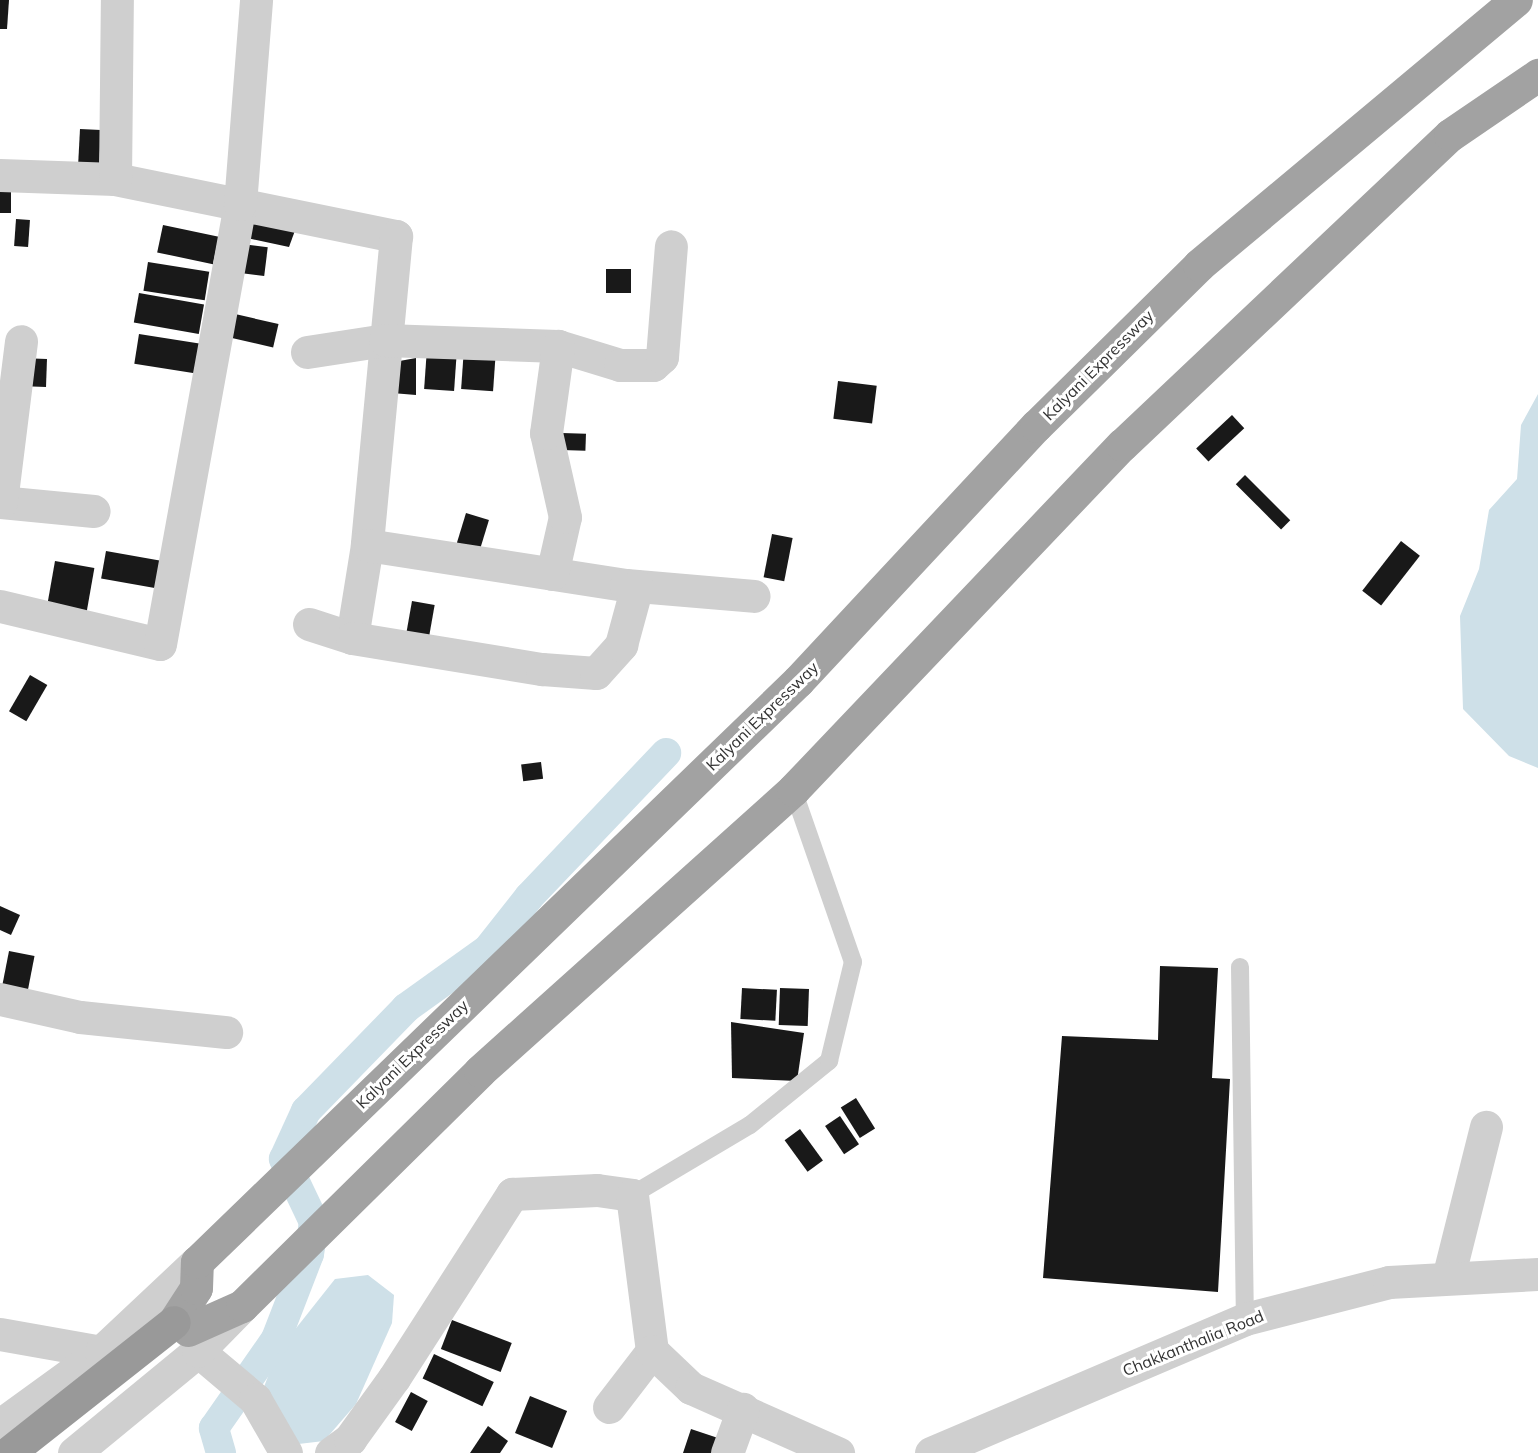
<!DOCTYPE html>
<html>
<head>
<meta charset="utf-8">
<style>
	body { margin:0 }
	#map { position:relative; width:1538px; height:1453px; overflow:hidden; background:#fff; font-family:Mulish,sans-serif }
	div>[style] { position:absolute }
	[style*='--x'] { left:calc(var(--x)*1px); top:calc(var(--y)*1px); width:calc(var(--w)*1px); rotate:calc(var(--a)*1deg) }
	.water>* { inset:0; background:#cee0e8 }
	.canal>* { height:30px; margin:-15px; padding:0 15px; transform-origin:15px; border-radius:15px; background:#cee0e8 }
	.building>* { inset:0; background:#191919; transform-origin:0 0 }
	.service>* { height:18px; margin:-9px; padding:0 9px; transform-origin:9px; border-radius:9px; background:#cfcfcf }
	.minor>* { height:33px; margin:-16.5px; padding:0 16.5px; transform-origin:16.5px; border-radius:16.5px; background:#cfcfcf }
	.tertiary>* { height:33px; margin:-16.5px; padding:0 16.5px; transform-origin:16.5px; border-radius:16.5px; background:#cfcfcf }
	.trunk>* { height:33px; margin:-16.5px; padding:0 16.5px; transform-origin:16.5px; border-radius:16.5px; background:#a2a2a2 }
	.motorway>* { height:33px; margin:-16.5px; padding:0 16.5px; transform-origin:16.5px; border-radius:16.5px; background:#999 }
	span { translate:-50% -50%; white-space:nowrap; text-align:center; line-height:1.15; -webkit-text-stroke:6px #fff; paint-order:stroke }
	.street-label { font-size:16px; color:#323232 }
</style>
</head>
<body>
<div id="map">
	<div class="water">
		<i style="clip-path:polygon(1538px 394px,1538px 768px,1509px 756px,1463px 709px,1460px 616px,1479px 569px,1489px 510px,1517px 479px,1521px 425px)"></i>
		<i style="clip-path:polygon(368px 1275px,394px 1295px,392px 1323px,356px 1404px,324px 1441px,290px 1445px,260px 1397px,278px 1351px,335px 1279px)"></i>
	</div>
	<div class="canal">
		<i style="--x:221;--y:1453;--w:26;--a:-106"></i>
		<i style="--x:214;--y:1428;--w:108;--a:-55.1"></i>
		<i style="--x:276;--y:1339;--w:91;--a:-68.8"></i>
		<i style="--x:309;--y:1254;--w:32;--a:-81"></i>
		<i style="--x:314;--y:1222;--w:70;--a:-115.5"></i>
		<i style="--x:284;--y:1159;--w:53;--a:-65.4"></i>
		<i style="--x:306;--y:1111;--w:144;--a:-45.8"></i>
		<i style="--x:406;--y:1008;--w:101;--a:-35.7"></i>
		<i style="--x:488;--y:949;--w:66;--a:-51.7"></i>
		<i style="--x:529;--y:897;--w:199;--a:-46.4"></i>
	</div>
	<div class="building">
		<i style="clip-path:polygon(0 0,9px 0,7px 29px,0 29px)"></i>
		<i style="left:80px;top:129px;width:21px;height:35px;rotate:3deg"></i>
		<i style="left:0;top:181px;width:11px;height:32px"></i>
		<i style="clip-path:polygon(252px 211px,297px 225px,289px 247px,247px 238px)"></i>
		<i style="left:16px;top:219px;width:14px;height:27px;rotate:4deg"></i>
		<i style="left:163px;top:225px;width:57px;height:28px;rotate:12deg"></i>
		<i style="left:234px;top:243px;width:34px;height:29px;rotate:7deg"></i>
		<i style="left:148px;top:262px;width:62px;height:29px;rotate:9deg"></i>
		<i style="left:606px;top:269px;width:25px;height:24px"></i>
		<i style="left:139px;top:293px;width:66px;height:30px;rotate:10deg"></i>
		<i style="left:222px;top:311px;width:58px;height:24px;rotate:13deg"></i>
		<i style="left:139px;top:334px;width:61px;height:30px;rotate:9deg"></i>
		<i style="left:427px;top:348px;width:30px;height:41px;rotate:4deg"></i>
		<i style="left:464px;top:348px;width:32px;height:41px;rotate:4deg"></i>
		<i style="left:20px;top:358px;width:27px;height:28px;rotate:2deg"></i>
		<i style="clip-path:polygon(416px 358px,416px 395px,392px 393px,394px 362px)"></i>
		<i style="left:838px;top:381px;width:39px;height:38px;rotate:7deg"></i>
		<i style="left:1232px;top:415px;width:18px;height:49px;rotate:47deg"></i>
		<i style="left:562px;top:433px;width:24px;height:17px;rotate:2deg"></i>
		<i style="left:1245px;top:475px;width:64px;height:13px;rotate:45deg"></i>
		<i style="left:466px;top:513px;width:24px;height:31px;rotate:17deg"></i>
		<i style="left:772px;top:534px;width:21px;height:44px;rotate:11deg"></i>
		<i style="left:1401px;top:541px;width:24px;height:63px;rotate:38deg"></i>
		<i style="left:106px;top:551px;width:63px;height:28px;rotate:10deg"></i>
		<i style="left:55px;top:561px;width:40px;height:51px;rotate:10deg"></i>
		<i style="left:412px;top:601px;width:23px;height:37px;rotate:10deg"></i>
		<i style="left:30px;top:675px;width:20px;height:42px;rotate:30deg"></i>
		<i style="left:541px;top:762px;width:17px;height:20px;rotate:83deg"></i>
		<i style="clip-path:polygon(0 906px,20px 915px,11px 935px,0 930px)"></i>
		<i style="left:9px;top:951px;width:26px;height:39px;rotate:11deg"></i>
		<i style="clip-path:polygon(1160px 966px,1218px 968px,1212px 1078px,1230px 1079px,1218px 1292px,1043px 1278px,1062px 1036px,1158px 1040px)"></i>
		<i style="left:742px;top:988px;width:35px;height:31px;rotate:3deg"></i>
		<i style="left:780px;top:988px;width:29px;height:37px;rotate:2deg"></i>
		<i style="clip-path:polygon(731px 1022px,804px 1033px,797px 1081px,732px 1078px)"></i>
		<i style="left:856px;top:1098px;width:36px;height:18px;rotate:58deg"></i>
		<i style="left:840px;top:1116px;width:34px;height:18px;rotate:56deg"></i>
		<i style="left:800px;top:1129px;width:39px;height:19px;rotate:54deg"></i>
		<i style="left:452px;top:1320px;width:64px;height:31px;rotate:21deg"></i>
		<i style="left:434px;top:1354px;width:66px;height:27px;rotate:25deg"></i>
		<i style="left:411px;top:1392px;width:19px;height:34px;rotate:28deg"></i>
		<i style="left:530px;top:1396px;width:40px;height:40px;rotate:22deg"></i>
		<i style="clip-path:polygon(488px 1426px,508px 1441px,500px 1453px,470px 1453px)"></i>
		<i style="clip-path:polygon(691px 1429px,724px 1440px,720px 1453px,683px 1453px)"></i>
	</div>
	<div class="service">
		<i style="--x:1240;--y:967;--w:352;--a:89.2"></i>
		<i style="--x:632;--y:1195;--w:137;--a:-30.7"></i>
		<i style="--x:750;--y:1125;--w:102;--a:-39"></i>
		<i style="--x:829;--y:1061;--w:102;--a:-76.4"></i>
		<i style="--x:853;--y:962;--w:182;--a:-109.2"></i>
	</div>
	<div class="minor">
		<i style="--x:0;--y:175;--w:115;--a:2"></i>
		<i style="--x:115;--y:179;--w:287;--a:11.5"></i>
		<i style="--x:396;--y:236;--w:310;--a:95.4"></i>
		<i style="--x:367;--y:545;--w:94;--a:99.2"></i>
		<i style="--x:115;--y:179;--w:179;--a:-89.4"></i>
		<i style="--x:307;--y:352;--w:79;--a:-8.7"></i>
		<i style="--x:385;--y:340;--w:173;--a:2"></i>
		<i style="--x:558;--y:346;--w:65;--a:17"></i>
		<i style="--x:620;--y:365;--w:33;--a:0"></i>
		<i style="--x:653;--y:365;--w:12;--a:-42"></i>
		<i style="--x:662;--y:357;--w:111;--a:-85.4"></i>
		<i style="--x:0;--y:502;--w:94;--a:5.5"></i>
		<i style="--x:1;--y:502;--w:162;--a:-82.9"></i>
		<i style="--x:367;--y:545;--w:262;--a:8.8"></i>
		<i style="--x:626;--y:585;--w:128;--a:4.9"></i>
		<i style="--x:552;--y:574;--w:58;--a:-77.2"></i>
		<i style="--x:565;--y:517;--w:86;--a:-102.7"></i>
		<i style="--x:546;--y:433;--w:88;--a:-82.1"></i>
		<i style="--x:0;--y:606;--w:164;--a:13.4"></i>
		<i style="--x:160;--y:644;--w:447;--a:-79.7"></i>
		<i style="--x:240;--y:204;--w:205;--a:-85.5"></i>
		<i style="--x:309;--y:624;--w:45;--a:18"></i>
		<i style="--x:352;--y:638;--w:193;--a:9.3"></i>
		<i style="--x:542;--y:669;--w:54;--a:4.2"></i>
		<i style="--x:596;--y:673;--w:38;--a:-48"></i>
		<i style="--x:621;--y:645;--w:61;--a:-74.8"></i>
		<i style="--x:0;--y:999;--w:82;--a:12.7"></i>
		<i style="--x:80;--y:1017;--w:147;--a:5.9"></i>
		<i style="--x:1448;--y:1278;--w:156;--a:-75.9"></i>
		<i style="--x:0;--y:1334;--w:103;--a:10.1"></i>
		<i style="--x:198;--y:1351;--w:75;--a:40.1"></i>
		<i style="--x:255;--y:1399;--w:62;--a:60.1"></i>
		<i style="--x:609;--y:1407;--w:71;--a:-52.5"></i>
		<i style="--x:331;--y:1453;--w:24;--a:-36"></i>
		<i style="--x:350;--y:1439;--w:75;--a:-54.2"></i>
		<i style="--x:394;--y:1378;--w:219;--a:-57.3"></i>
		<i style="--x:512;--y:1194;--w:85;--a:-2.7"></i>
		<i style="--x:597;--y:1190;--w:35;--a:8"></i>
		<i style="--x:632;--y:1195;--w:157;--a:82.7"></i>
		<i style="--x:652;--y:1351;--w:54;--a:43.5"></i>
		<i style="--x:691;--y:1388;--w:161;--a:23.9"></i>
		<i style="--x:727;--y:1453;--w:47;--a:-70"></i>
		<i style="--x:931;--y:1453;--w:341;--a:-23.1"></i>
		<i style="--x:1245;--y:1319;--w:149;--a:-14.4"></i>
		<i style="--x:1389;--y:1282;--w:149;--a:-3.1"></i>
	</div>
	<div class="tertiary">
		<i style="--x:0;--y:1425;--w:125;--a:-35.9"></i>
		<i style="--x:101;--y:1352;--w:132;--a:-43.2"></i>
		<i style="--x:74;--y:1453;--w:161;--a:-39.4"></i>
		<i style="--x:198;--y:1351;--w:63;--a:-45.6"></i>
	</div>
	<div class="trunk">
		<i style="--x:174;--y:1322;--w:40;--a:-57.1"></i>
		<i style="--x:196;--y:1288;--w:26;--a:-88"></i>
		<i style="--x:197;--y:1262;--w:836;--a:-44.03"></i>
		<i style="--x:798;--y:681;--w:349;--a:-47"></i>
		<i style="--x:1036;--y:426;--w:229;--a:-44.6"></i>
		<i style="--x:1199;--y:265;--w:413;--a:-39.9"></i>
		<i style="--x:188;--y:1330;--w:59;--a:-24"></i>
		<i style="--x:242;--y:1306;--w:334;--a:-44.6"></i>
		<i style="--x:480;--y:1071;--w:421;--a:-41.9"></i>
		<i style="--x:793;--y:790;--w:477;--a:-46.4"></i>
		<i style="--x:1122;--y:445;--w:451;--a:-43.4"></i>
		<i style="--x:1450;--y:135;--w:107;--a:-34.3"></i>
	</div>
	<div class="motorway">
		<i style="--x:8;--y:1453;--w:211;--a:-38.3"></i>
	</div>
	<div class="street-label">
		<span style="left:1098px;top:365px;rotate:-45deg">Kalyani Expressway</span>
		<span style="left:762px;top:716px;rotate:-44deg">Kalyani Expressway</span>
		<span style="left:412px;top:1054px;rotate:-44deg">Kalyani Expressway</span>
		<span style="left:1193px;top:1343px;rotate:-22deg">Chakkanthalia Road</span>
	</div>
</div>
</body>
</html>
